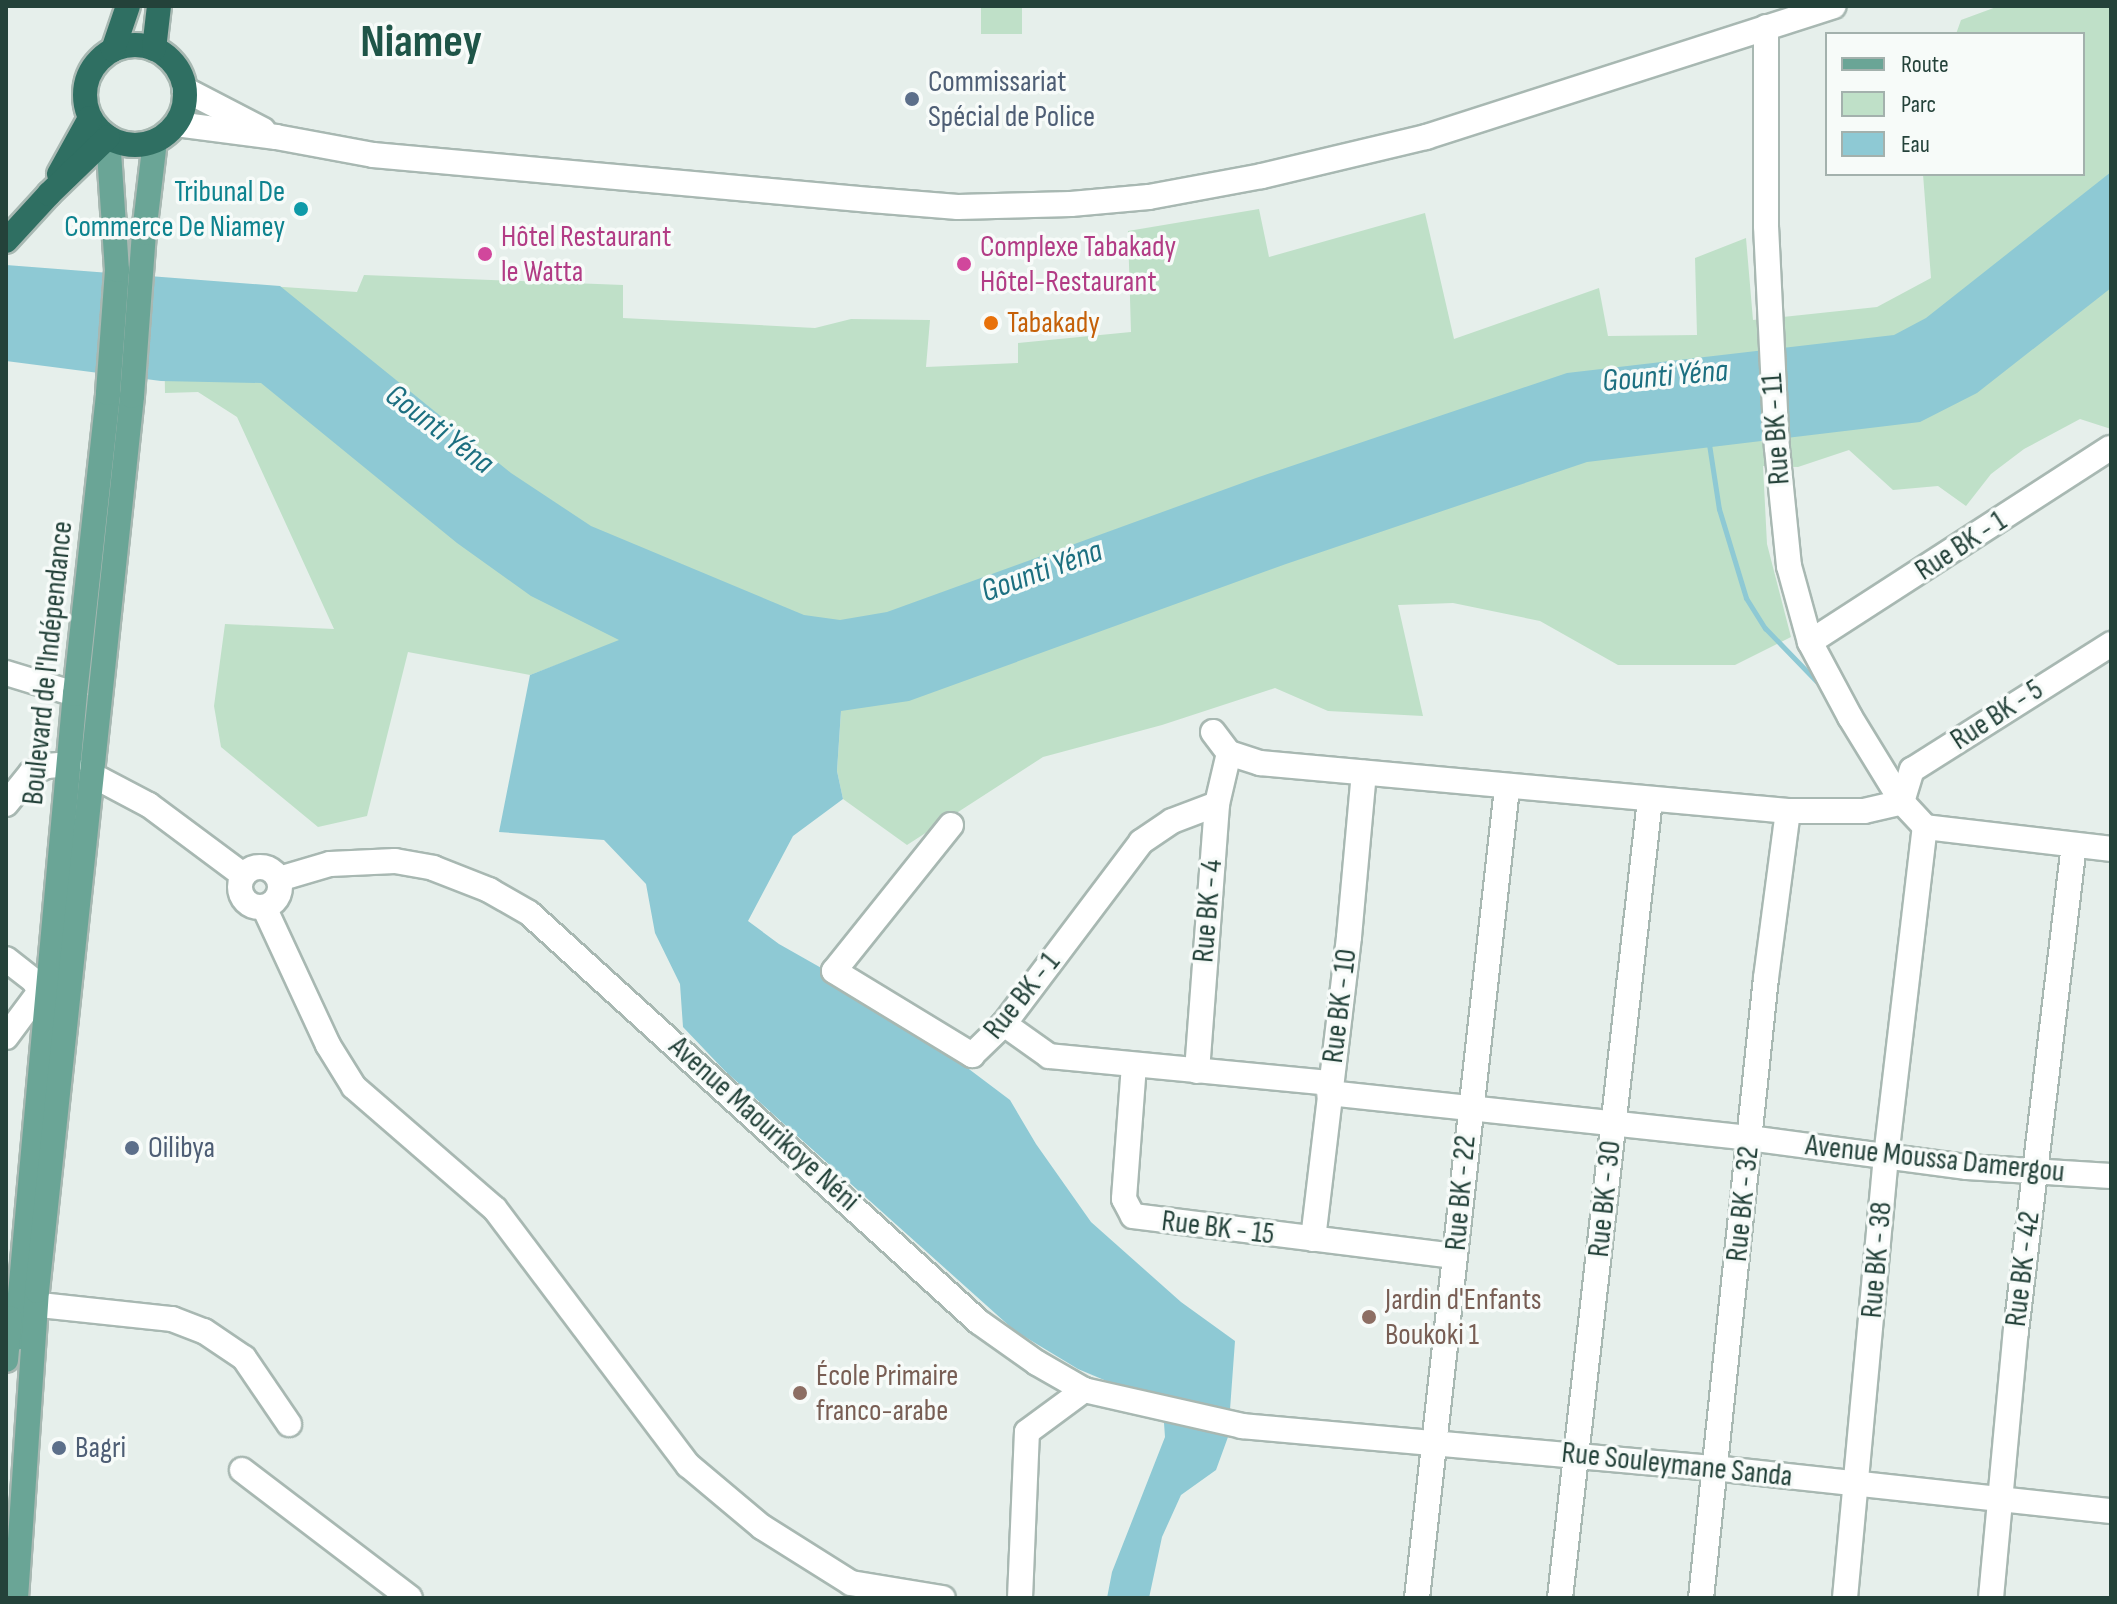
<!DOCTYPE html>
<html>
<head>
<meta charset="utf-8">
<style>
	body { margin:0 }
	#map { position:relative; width:2117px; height:1604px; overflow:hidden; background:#e6efeb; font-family:"Sofia Sans Condensed",sans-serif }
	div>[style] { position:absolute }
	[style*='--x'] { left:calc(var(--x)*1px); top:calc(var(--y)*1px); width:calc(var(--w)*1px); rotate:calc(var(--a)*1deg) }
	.green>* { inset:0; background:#bfe0c8; transform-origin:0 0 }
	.water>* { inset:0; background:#8ec9d4 }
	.stream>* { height:5px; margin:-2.5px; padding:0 2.5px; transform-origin:2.5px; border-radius:2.5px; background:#8ec9d4 }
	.roads { filter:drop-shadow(2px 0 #a8b8b2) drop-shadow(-2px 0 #a8b8b2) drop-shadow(0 2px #a8b8b2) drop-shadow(0 -2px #a8b8b2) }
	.minor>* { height:24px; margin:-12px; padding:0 12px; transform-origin:12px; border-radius:12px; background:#fff }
	.minor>.ring { margin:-12px; padding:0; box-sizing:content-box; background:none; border:24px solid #fff; border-radius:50% }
	.major>* { height:24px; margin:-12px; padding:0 12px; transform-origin:12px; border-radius:12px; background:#6aa596 }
	.highway>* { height:24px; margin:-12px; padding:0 12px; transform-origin:12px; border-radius:12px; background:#2f6f62 }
	.highway>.ring { margin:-12px; padding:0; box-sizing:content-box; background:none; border:24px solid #2f6f62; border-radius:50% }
	.dots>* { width:22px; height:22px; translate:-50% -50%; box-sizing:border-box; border:4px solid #f7fbf9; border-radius:50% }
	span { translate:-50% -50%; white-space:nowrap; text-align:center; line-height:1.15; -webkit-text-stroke:7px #f7fbf9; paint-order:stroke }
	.service-label { font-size:30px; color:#4e5e75 }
	.left { translate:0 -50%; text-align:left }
	.culture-label { font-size:30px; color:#0d838f }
	.right { translate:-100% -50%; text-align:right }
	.hotel-label { font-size:30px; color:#b23c85 }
	.food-label { font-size:30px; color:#c56008 }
	.street-label { font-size:30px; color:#24423a }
	.education-label { font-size:30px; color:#785e54 }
	.water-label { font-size:32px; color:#1c6f80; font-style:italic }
	.town-label { font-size:46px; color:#1f5548; font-weight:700 }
	.frame { position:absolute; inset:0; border:8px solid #24423a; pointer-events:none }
	.legend { position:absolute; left:1825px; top:32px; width:260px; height:144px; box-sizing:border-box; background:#f7fbf9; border:2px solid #a3b1ad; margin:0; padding:10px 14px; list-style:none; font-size:24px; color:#24423a }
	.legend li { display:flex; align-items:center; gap:16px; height:40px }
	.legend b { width:40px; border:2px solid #a3b1ad }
</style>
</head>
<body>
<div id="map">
	<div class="green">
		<i style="left:981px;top:6px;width:41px;height:28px"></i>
		<i style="clip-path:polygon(1999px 6px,2111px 6px,2111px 429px,2080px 419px,2024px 449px,1991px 474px,1966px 506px,1938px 486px,1893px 490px,1849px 450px,1798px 467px,1763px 466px,1767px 544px,1791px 637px,1735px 665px,1618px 665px,1540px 621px,1453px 603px,1398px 605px,1423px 716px,1328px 711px,1275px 688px,1162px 725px,1043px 757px,907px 845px,843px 799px,837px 771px,841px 711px,620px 641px,530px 675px,408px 652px,367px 816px,318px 827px,221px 747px,214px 706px,225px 624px,334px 629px,237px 417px,198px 392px,165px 393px,163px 279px,357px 292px,364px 275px,623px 285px,623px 318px,815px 328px,851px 319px,930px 320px,926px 367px,1018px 363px,1018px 343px,1131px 332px,1128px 231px,1259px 209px,1269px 257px,1425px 213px,1454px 339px,1599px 288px,1608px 336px,1697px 335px,1695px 258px,1746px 238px,1753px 320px,1877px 307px,1931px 278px,1923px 174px,2083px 174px,2083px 34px,1956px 34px,1961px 20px)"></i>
	</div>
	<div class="water">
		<i style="clip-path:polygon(2111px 172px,2111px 288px,1977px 393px,1920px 422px,1587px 462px,1286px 564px,909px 701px,841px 711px,837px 771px,843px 799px,793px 836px,748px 921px,779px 944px,876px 999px,1010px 1100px,1036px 1144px,1091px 1222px,1181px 1302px,1235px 1341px,1228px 1437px,1216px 1470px,1181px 1495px,1162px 1537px,1149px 1598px,1107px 1598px,1112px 1572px,1165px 1437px,1162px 1395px,1116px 1385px,1078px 1369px,1015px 1331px,725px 1071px,683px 1027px,680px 984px,655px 933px,646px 884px,604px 840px,499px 832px,530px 675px,619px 640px,531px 596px,457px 543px,261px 383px,161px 381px,6px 361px,6px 265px,280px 286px,511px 473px,591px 526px,804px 615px,840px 620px,887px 612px,1256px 478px,1567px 373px,1894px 335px,1926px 318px)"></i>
	</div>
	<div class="stream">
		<i style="--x:1709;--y:444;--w:66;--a:81.3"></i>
		<i style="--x:1719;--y:509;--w:93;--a:73.1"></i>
		<i style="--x:1746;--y:598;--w:36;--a:58"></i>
		<i style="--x:1765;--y:628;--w:79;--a:46"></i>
	</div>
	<div class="roads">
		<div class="minor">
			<i style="--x:1766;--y:27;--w:199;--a:90"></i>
			<i style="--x:1766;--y:226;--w:222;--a:87.2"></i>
			<i style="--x:1777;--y:448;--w:119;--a:84.2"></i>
			<i style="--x:1789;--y:566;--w:79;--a:74.6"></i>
			<i style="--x:1810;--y:642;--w:85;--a:61.9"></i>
			<i style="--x:1850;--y:717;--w:100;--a:58.5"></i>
			<i style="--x:1902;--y:802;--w:34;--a:47"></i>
			<i style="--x:1925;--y:827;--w:187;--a:6.7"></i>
			<i style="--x:184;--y:89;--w:89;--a:27.4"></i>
			<i style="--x:176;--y:124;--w:101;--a:7.4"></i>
			<i style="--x:276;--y:137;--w:99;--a:10.5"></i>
			<i style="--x:373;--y:155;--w:500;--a:5.16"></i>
			<i style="--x:871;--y:200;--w:87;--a:4.6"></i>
			<i style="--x:958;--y:207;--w:113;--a:-1.5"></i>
			<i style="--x:1071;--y:204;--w:78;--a:-5.1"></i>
			<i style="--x:1149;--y:197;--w:115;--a:-10.5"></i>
			<i style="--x:1262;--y:176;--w:169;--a:-13.4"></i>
			<i style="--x:1426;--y:137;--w:428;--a:-17.8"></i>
			<i style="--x:1810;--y:642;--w:357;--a:-32.9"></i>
			<i style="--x:6;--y:673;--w:72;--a:16.9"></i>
			<i style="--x:1213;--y:732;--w:26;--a:53"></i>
			<i style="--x:1229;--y:753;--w:33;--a:18"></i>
			<i style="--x:1260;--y:763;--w:530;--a:5.19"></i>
			<i style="--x:1788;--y:811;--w:76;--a:0"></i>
			<i style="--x:1864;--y:811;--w:39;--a:-13"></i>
			<i style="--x:92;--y:775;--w:64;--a:27.8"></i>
			<i style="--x:149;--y:805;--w:117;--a:36.7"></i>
			<i style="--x:1902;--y:802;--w:34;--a:-73"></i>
			<i style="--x:1912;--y:770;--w:236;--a:-32.3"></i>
			<i style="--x:6;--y:804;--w:40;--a:-51"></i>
			<i style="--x:31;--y:773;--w:17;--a:-24"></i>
			<i style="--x:47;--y:766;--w:23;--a:-5"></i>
			<i style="--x:951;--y:825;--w:187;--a:128.7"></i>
			<i style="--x:834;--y:971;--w:162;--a:31.3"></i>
			<i style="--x:972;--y:1055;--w:45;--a:-44.1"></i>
			<i style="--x:1004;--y:1024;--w:228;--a:-53"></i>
			<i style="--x:1141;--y:842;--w:37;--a:-34"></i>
			<i style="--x:1172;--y:821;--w:48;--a:-20.7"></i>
			<i class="ring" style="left:240px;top:867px;width:16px;height:16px"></i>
			<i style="--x:279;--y:879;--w:53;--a:-16.4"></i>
			<i style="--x:330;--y:864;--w:65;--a:-2.6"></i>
			<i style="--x:395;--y:861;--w:39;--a:10"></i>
			<i style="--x:433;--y:868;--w:60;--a:21.4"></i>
			<i style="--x:489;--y:890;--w:46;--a:29.9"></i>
			<i style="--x:529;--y:913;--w:608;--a:42.27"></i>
			<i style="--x:979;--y:1322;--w:71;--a:35.3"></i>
			<i style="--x:1037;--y:1363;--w:54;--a:29.9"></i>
			<i style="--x:1084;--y:1390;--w:162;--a:12.8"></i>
			<i style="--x:1242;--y:1426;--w:474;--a:5.1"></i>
			<i style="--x:1714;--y:1468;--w:399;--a:6.2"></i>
			<i style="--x:264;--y:907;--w:152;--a:65.1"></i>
			<i style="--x:328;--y:1045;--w:49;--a:58.2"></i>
			<i style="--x:354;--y:1087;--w:186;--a:40.9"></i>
			<i style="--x:495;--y:1209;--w:321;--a:53"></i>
			<i style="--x:688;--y:1465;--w:97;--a:40"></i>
			<i style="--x:762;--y:1527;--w:105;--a:32.2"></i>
			<i style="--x:851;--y:1583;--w:93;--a:9.3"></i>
			<i style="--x:6;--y:959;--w:36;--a:38"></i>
			<i style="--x:34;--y:981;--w:24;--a:60"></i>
			<i style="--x:1004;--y:1024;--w:55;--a:35.4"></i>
			<i style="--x:1049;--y:1056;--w:282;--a:5.5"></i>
			<i style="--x:6;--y:1037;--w:59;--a:-53.3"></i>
			<i style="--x:1134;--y:1065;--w:134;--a:94.3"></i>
			<i style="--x:1124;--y:1199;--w:19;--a:62"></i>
			<i style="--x:1133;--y:1216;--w:324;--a:7.1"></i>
			<i style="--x:1197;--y:1071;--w:268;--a:-85.7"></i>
			<i style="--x:1217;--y:804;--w:52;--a:-76.8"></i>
			<i style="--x:1329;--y:1093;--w:422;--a:6.1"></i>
			<i style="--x:1749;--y:1138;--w:220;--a:7.6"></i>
			<i style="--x:1967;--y:1167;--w:144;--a:3.6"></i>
			<i style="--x:1313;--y:1239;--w:304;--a:-83.2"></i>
			<i style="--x:1349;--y:937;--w:165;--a:-84.8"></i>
			<i style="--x:40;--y:1305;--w:133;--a:6.1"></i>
			<i style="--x:172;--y:1319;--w:34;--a:21"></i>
			<i style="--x:204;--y:1331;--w:48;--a:34"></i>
			<i style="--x:244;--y:1358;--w:80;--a:55.7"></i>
			<i style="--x:242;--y:1470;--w:211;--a:37.3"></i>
			<i style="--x:1020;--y:1598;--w:166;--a:-87.6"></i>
			<i style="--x:1027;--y:1432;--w:71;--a:-36.4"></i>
			<i style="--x:1417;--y:1598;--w:815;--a:-83.66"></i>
			<i style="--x:1560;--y:1598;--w:803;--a:-83.57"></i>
			<i style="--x:1701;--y:1598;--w:623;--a:-84.02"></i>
			<i style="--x:1766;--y:978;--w:168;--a:-82.5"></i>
			<i style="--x:1845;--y:1598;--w:443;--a:-84.7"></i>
			<i style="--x:1886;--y:1157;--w:332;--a:-83.3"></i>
			<i style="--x:1991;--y:1598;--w:268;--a:-84.7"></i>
			<i style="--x:2016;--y:1331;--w:489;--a:-83.2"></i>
		</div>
		<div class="major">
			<i style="--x:16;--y:1338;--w:647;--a:-84.77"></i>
			<i style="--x:75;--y:694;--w:303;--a:-83.7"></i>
			<i style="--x:108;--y:393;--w:123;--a:-85.8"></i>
			<i style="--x:117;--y:270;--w:133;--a:-93.9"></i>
			<i style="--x:6;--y:1360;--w:42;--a:-84.6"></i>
			<i style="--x:16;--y:1598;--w:308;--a:-86.1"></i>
			<i style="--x:37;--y:1291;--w:900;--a:-83.94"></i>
			<i style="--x:132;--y:396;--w:163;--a:-85.8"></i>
			<i style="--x:144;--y:233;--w:93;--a:-83.2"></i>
		</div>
		<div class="highway">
			<i class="ring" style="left:85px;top:45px;width:76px;height:76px"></i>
			<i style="--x:154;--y:49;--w:43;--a:-83.4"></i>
			<i style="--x:113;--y:50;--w:46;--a:-71.2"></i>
			<i style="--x:59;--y:174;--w:64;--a:-61"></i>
			<i style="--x:6;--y:241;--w:64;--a:-47.5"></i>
			<i style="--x:49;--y:194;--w:82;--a:-44"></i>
		</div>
	</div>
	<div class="dots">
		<i style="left:912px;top:99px;background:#5c6f8a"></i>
		<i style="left:301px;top:209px;background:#0f9aa8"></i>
		<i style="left:485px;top:254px;background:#d1479c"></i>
		<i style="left:964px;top:264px;background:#d1479c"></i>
		<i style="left:991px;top:323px;background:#e8710a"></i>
		<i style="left:132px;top:1148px;background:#5c6f8a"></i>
		<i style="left:1369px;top:1317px;background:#8d6e63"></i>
		<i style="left:800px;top:1393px;background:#8d6e63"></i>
		<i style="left:59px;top:1448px;background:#5c6f8a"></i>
	</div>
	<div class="service-label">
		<span class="left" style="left:928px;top:99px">Commissariat<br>Spécial de Police</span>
		<span class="left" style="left:148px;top:1148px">Oilibya</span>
		<span class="left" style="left:75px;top:1448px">Bagri</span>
	</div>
	<div class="culture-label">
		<span class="right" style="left:285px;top:209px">Tribunal De<br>Commerce De Niamey</span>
	</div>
	<div class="hotel-label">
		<span class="left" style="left:501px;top:254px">Hôtel Restaurant<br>le Watta</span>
		<span class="left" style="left:980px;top:264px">Complexe Tabakady<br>Hôtel-Restaurant</span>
	</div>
	<div class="food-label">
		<span class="left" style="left:1007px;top:323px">Tabakady</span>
	</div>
	<div class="street-label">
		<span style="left:1776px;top:429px;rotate:-94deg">Rue BK - 11</span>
		<span style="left:1961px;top:546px;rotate:-33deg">Rue BK - 1</span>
		<span style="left:48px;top:663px;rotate:-84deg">Boulevard de l'Indépendance</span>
		<span style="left:1997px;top:715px;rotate:-33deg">Rue BK - 5</span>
		<span style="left:1208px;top:911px;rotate:-85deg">Rue BK - 4</span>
		<span style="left:1022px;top:996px;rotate:-51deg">Rue BK - 1</span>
		<span style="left:1340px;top:1006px;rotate:-83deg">Rue BK - 10</span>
		<span style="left:764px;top:1124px;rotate:42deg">Avenue Maourikoye Néni</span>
		<span style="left:1935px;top:1159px;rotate:6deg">Avenue Moussa Damergou</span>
		<span style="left:1461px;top:1193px;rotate:-85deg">Rue BK - 22</span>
		<span style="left:1605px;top:1199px;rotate:-84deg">Rue BK - 30</span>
		<span style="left:1743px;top:1204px;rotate:-84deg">Rue BK - 32</span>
		<span style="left:1218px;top:1228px;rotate:7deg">Rue BK - 15</span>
		<span style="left:1877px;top:1260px;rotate:-85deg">Rue BK - 38</span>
		<span style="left:2023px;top:1269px;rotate:-83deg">Rue BK - 42</span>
		<span style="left:1677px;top:1465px;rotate:6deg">Rue Souleymane Sanda</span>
	</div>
	<div class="education-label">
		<span class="left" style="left:1385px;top:1317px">Jardin d'Enfants<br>Boukoki 1</span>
		<span class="left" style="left:816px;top:1393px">École Primaire<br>franco-arabe</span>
	</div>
	<div class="water-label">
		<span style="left:1665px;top:377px;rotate:-5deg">Gounti Yéna</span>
		<span style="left:439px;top:430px;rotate:37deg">Gounti Yéna</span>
		<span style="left:1042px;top:572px;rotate:-20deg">Gounti Yéna</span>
	</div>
	<div class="town-label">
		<span style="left:421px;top:43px">Niamey</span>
	</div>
	<div class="frame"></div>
	<ul class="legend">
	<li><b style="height:10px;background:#6aa596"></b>Route</li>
	<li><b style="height:22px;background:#bfe0c8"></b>Parc</li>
	<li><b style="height:22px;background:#8ec9d4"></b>Eau</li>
	</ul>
</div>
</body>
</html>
